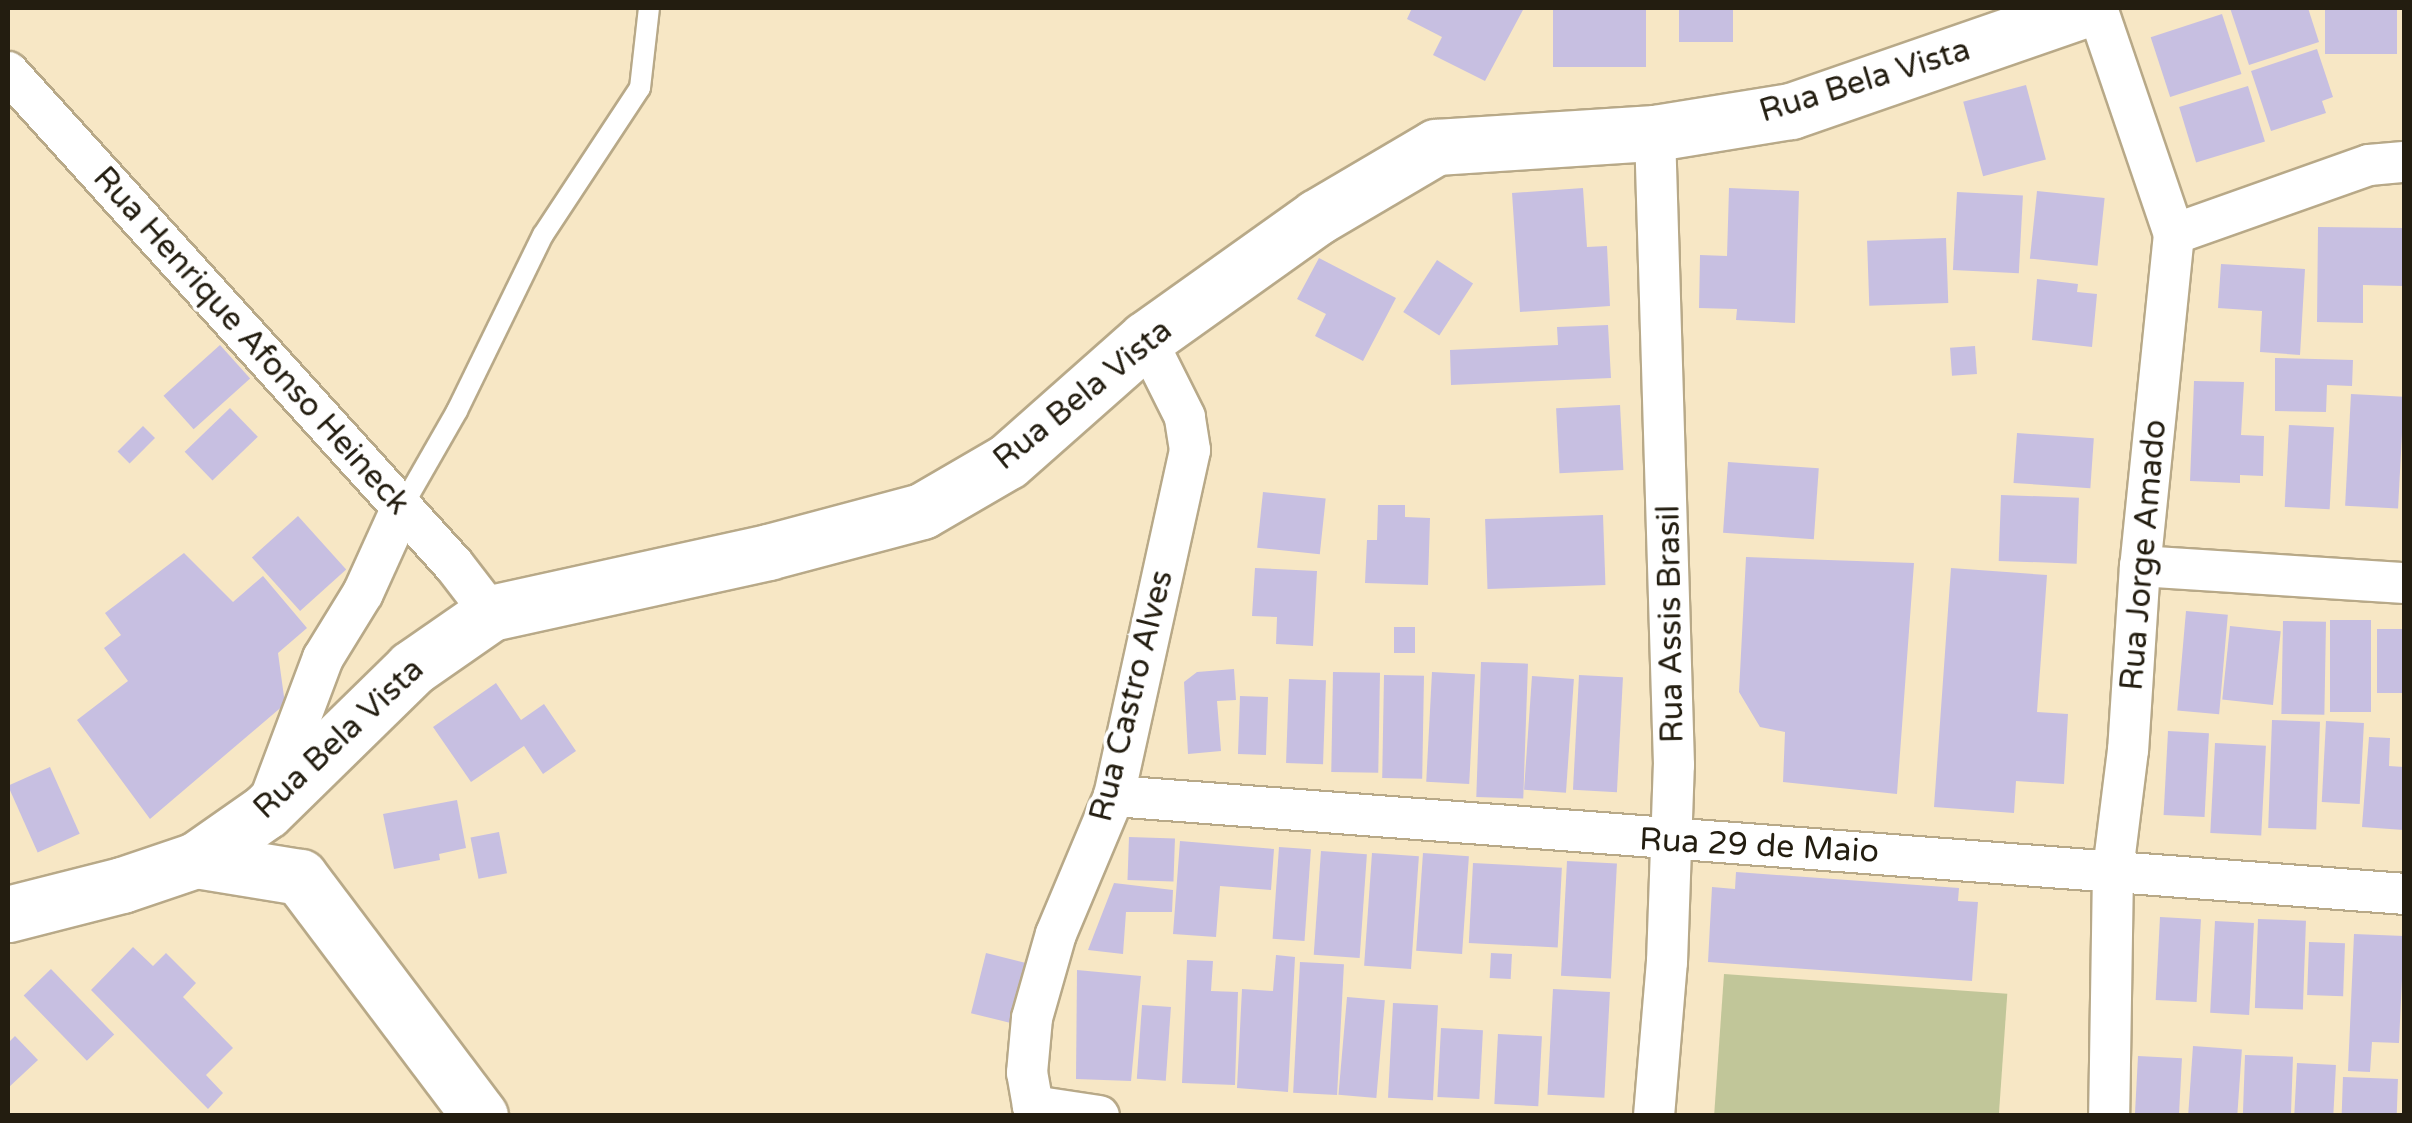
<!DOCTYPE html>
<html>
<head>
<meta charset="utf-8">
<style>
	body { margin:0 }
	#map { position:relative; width:2412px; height:1123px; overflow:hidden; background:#f7e7c5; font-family:"Varela Round",sans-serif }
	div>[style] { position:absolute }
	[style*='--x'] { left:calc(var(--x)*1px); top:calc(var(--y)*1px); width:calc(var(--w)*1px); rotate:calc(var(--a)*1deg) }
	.green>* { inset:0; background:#c1c699; transform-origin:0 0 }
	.building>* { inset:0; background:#c7bfe1; transform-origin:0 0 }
	.roads { filter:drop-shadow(2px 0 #b8a988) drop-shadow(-2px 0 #b8a988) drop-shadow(0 2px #b8a988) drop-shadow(0 -2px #b8a988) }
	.lane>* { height:20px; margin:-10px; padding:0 10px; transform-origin:10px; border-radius:10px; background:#fff }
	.street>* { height:40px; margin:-20px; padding:0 20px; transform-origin:20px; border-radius:20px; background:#fff }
	.secondary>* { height:55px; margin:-27.5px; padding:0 27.5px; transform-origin:27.5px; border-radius:27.5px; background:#fff }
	span { translate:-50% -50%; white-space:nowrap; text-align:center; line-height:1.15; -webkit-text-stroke:8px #fff; paint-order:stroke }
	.street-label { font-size:32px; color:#231d10 }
	.frame { position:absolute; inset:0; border:10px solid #231d10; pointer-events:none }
</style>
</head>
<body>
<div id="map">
	<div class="green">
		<i style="left:1724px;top:974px;width:284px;height:141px;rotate:4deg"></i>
	</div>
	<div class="building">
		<i style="clip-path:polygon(1412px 8px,1524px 8px,1485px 81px,1433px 55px,1442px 37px,1407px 19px)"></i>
		<i style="left:1553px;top:8px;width:93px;height:59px"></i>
		<i style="left:1679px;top:8px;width:54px;height:34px"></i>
		<i style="clip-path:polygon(2230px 8px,2308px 8px,2319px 42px,2249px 65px)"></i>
		<i style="left:2325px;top:8px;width:72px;height:46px"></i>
		<i style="left:2222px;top:14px;width:63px;height:75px;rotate:72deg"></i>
		<i style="clip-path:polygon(2317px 49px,2333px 97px,2322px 101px,2326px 113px,2271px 131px,2251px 71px)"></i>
		<i style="left:2026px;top:85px;width:77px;height:65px;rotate:75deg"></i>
		<i style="left:2248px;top:86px;width:58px;height:72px;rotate:73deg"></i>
		<i style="clip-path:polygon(1583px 188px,1587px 247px,1607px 246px,1610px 306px,1520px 312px,1512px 193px)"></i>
		<i style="clip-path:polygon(1729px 188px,1799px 191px,1795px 323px,1736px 320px,1737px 309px,1699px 308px,1700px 255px,1727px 256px)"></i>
		<i style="left:2037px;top:191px;width:68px;height:68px;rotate:6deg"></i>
		<i style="left:1957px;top:192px;width:66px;height:78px;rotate:3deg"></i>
		<i style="clip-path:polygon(2318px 227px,2404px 228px,2404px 286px,2363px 285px,2363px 323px,2317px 322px)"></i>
		<i style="left:1946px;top:238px;width:65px;height:79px;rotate:88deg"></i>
		<i style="clip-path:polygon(1319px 258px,1396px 298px,1363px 361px,1315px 336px,1326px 314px,1297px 299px)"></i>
		<i style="left:1437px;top:260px;width:43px;height:62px;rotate:33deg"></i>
		<i style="clip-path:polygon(2221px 264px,2305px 269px,2300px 355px,2260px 352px,2262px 311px,2218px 308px)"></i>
		<i style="clip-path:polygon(2037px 279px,2078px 284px,2077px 292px,2097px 294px,2092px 347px,2032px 340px)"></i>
		<i style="clip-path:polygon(1608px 325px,1611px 378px,1451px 385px,1450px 350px,1558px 345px,1557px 327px)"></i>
		<i style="left:220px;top:345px;width:45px;height:76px;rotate:48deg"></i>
		<i style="left:1975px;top:346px;width:28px;height:25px;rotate:86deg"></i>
		<i style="clip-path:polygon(2275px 358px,2353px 360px,2352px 386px,2327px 385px,2326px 412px,2275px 411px)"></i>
		<i style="clip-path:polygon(2194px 381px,2244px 382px,2241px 435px,2264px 436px,2263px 476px,2240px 475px,2240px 483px,2190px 481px)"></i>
		<i style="left:2351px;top:394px;width:53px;height:112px;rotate:3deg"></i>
		<i style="left:1620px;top:405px;width:65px;height:64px;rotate:87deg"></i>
		<i style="left:230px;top:408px;width:40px;height:63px;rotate:46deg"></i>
		<i style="left:2289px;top:425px;width:45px;height:82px;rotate:3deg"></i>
		<i style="left:143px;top:426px;width:17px;height:36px;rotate:45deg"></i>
		<i style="left:2017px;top:433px;width:77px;height:50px;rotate:4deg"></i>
		<i style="left:1728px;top:462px;width:91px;height:71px;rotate:4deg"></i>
		<i style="left:1263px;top:492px;width:63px;height:56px;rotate:6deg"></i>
		<i style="left:2001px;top:495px;width:78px;height:66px;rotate:2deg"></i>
		<i style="clip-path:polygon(1378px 505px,1405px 505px,1405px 517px,1430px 518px,1428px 585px,1365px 583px,1367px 540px,1377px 540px)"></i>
		<i style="left:1603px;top:515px;width:70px;height:118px;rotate:88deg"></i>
		<i style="left:298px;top:516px;width:72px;height:62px;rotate:48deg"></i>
		<i style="clip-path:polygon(184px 553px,233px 602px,263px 576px,307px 628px,278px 653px,285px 704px,150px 819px,77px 720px,128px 681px,104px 648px,121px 635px,105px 613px)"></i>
		<i style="clip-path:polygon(1746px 557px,1914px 563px,1897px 794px,1783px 782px,1785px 732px,1760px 727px,1739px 692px)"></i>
		<i style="clip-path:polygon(1255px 568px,1317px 571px,1313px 646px,1276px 644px,1277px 617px,1252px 616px)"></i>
		<i style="clip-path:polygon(1951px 568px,2047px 575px,2037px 712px,2068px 714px,2064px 784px,2016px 781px,2014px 813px,1934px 807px)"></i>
		<i style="left:2186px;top:611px;width:42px;height:100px;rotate:5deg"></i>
		<i style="left:2330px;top:620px;width:41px;height:92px"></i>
		<i style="left:2283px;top:621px;width:43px;height:93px;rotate:1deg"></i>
		<i style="left:2230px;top:626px;width:51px;height:74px;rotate:6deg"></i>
		<i style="left:1394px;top:627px;width:21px;height:26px"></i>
		<i style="left:2377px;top:629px;width:27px;height:64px"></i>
		<i style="left:1481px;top:662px;width:47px;height:135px;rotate:2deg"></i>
		<i style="clip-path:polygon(1234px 669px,1236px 700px,1217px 701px,1221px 751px,1188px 754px,1184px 682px,1197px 672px)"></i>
		<i style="left:1333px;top:672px;width:47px;height:100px;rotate:1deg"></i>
		<i style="left:1432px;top:672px;width:43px;height:110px;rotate:3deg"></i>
		<i style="left:1384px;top:675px;width:40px;height:103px;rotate:1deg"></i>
		<i style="left:1579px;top:675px;width:44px;height:115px;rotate:3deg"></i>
		<i style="left:1532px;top:676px;width:42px;height:114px;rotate:4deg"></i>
		<i style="left:1289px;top:679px;width:37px;height:84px;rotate:2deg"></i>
		<i style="clip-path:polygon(496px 683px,521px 720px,544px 704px,576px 751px,543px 774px,524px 746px,471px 782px,433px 727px)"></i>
		<i style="left:1240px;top:696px;width:28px;height:58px;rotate:2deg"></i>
		<i style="left:2272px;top:720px;width:48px;height:108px;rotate:2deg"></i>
		<i style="left:2326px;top:721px;width:38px;height:81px;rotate:3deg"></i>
		<i style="left:2168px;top:731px;width:41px;height:84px;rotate:3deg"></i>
		<i style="clip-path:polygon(2369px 737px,2390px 738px,2389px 766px,2404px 767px,2404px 830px,2362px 827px)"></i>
		<i style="left:2215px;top:743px;width:51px;height:90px;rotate:3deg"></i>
		<i style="left:50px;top:767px;width:73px;height:46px;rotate:66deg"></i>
		<i style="clip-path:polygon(457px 800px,466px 848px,439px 854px,440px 860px,394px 869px,383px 814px)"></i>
		<i style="left:499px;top:832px;width:42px;height:29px;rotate:79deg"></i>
		<i style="left:1129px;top:837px;width:46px;height:43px;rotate:2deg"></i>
		<i style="clip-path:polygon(1180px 841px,1274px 849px,1271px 890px,1220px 886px,1216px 937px,1173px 934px)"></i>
		<i style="left:1279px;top:847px;width:32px;height:92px;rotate:4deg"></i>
		<i style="left:1321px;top:851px;width:46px;height:104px;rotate:4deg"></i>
		<i style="left:1372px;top:853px;width:47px;height:113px;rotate:4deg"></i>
		<i style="left:1423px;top:853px;width:46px;height:98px;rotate:4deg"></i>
		<i style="left:1567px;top:861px;width:50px;height:115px;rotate:3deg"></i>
		<i style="left:1473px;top:863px;width:89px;height:80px;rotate:3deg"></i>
		<i style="clip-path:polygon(1736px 872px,1959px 888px,1958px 901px,1978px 902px,1972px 981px,1708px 962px,1712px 887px,1735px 889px)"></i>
		<i style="clip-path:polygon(1114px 883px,1173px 890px,1172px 912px,1126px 912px,1123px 954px,1088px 950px)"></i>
		<i style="left:2160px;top:917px;width:41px;height:83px;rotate:3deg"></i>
		<i style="left:2258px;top:919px;width:48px;height:89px;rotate:2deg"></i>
		<i style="left:2215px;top:921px;width:39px;height:92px;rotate:3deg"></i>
		<i style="clip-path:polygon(2354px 934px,2404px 936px,2399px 1043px,2372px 1042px,2370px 1072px,2348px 1071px)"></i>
		<i style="left:2309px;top:942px;width:36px;height:53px;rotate:2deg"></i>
		<i style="clip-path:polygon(133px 947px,153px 966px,166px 953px,196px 983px,183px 997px,233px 1048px,206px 1075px,223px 1093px,208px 1109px,91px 990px)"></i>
		<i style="left:986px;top:953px;width:41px;height:62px;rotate:14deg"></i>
		<i style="left:1491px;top:953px;width:21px;height:25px;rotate:3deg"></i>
		<i style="clip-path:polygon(1276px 955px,1295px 957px,1288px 1092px,1237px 1088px,1242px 989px,1273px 991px)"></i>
		<i style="clip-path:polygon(1187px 960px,1213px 961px,1211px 991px,1238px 992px,1235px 1085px,1182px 1083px)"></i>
		<i style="left:1300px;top:962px;width:44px;height:131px;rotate:3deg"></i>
		<i style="left:51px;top:969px;width:91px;height:38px;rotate:46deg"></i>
		<i style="clip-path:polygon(1077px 970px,1141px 976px,1131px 1081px,1076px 1079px)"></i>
		<i style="left:1553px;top:989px;width:57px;height:106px;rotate:3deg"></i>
		<i style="left:1347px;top:997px;width:38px;height:98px;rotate:5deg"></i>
		<i style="left:1393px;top:1003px;width:45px;height:95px;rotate:3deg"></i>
		<i style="left:1142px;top:1005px;width:29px;height:74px;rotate:4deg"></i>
		<i style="left:1441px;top:1028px;width:42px;height:69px;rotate:3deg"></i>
		<i style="left:1498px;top:1034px;width:44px;height:70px;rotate:3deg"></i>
		<i style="clip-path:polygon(15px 1036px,38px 1060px,8px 1088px,8px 1043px)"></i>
		<i style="left:2193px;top:1046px;width:49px;height:70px;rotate:4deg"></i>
		<i style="left:2245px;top:1055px;width:48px;height:61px;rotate:2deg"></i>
		<i style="left:2138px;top:1056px;width:44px;height:60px;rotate:3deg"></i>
		<i style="left:2297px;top:1063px;width:39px;height:53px;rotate:3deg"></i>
		<i style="left:2343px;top:1077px;width:55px;height:39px;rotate:2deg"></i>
	</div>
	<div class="roads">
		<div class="lane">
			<i style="--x:402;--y:507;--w:111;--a:-60.2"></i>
			<i style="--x:457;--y:411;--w:196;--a:-64"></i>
			<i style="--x:543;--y:235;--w:176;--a:-56.6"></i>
			<i style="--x:640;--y:88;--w:81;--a:-83.6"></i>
		</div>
		<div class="street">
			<i style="--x:2097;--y:8;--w:239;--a:71.2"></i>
			<i style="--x:2174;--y:234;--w:334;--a:95.8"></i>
			<i style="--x:2140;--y:566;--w:184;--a:93.7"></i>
			<i style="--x:2128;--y:750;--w:122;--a:97.1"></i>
			<i style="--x:2113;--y:871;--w:245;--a:90.9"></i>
			<i style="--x:8;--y:72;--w:665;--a:47.87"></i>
			<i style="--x:454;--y:565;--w:61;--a:52.4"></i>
			<i style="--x:2174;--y:234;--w:207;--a:-19.5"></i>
			<i style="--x:2369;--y:165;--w:35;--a:-5"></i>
			<i style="--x:2140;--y:566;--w:265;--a:3.7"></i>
			<i style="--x:1114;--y:796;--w:1294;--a:4.34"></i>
			<i style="--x:270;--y:799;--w:151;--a:-69.4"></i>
			<i style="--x:323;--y:658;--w:76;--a:-58.4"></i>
			<i style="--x:363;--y:593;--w:94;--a:-65.6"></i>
			<i style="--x:1099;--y:1116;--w:67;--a:-171.4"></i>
			<i style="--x:1033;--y:1106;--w:34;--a:-100"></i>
			<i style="--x:1027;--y:1073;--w:55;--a:-84.8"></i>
			<i style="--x:1032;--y:1018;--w:87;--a:-74.1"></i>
			<i style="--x:1056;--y:934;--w:150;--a:-67.2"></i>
			<i style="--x:1114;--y:796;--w:354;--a:-77.6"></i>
			<i style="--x:1190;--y:450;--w:33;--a:-99"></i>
			<i style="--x:1185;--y:417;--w:87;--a:-116.6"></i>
			<i style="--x:1654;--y:1116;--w:155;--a:-85.2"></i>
			<i style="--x:1667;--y:962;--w:197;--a:-88"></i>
			<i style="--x:1674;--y:765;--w:632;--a:-91.72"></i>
		</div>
		<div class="secondary">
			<i style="--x:196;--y:860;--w:105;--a:9.3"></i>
			<i style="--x:300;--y:877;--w:299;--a:53"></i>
			<i style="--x:8;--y:914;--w:118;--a:-14.3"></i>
			<i style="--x:122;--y:885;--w:78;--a:-18.7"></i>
			<i style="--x:196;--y:860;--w:85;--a:-35"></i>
			<i style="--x:266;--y:811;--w:204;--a:-44.4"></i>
			<i style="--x:412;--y:668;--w:96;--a:-34.8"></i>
			<i style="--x:491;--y:613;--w:284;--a:-12.4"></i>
			<i style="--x:768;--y:552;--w:159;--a:-14.9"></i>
			<i style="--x:922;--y:511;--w:99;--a:-30.2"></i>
			<i style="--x:1008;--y:461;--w:184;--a:-41.5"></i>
			<i style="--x:1146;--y:339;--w:210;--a:-35.5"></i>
			<i style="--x:1317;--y:217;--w:138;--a:-30.5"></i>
			<i style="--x:1436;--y:147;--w:219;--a:-3.7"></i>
			<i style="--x:1655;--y:133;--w:138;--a:-9.2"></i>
			<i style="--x:1791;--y:111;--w:314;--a:-19.1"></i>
		</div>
	</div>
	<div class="street-label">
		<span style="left:1865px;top:81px;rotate:-17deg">Rua Bela Vista</span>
		<span style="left:251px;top:341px;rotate:48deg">Rua Henrique Afonso Heineck</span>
		<span style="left:1083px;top:395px;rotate:-39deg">Rua Bela Vista</span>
		<span style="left:2144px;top:555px;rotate:-85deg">Rua Jorge Amado</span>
		<span style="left:1671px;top:624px;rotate:-91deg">Rua Assis Brasil</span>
		<span style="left:1132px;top:696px;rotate:-76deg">Rua Castro Alves</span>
		<span style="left:339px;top:739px;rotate:-43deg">Rua Bela Vista</span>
		<span style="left:1759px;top:846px;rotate:3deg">Rua 29 de Maio</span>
	</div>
	<div class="frame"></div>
</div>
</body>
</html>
